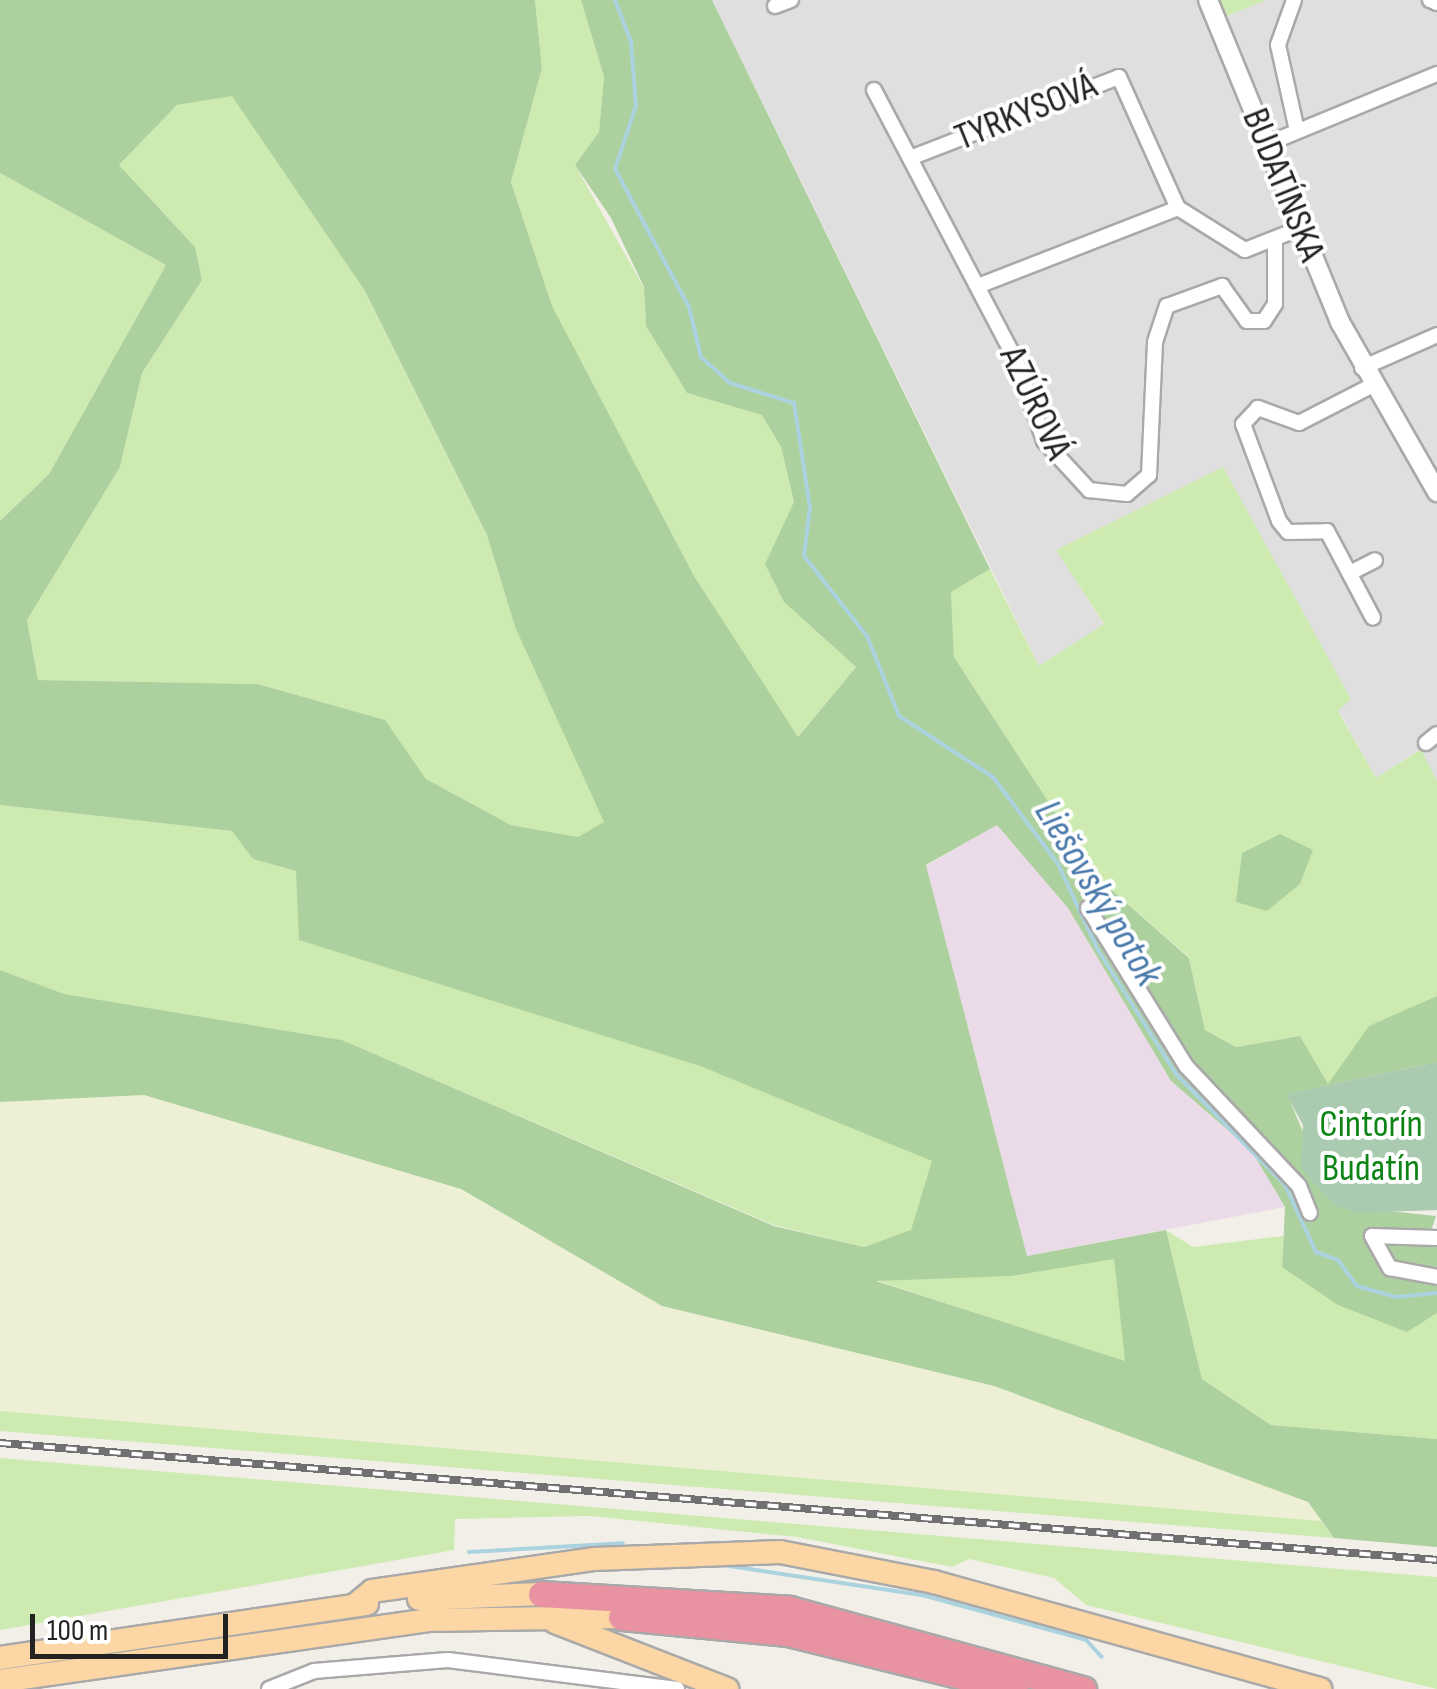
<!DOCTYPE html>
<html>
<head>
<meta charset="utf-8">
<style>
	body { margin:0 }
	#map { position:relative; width:1437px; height:1689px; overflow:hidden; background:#f2efe9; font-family:"Sofia Sans Condensed",sans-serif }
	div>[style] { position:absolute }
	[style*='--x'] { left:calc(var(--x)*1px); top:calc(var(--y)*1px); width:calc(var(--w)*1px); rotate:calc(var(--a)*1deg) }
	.residential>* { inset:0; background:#e0dfdf }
	.industrial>* { inset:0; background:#ebdbe8 }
	.farmland>* { inset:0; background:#eef0d5 }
	.grass>* { inset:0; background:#cdebb0 }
	.forest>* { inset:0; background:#add19e }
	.cemetery>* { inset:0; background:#aacbaf }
	.stream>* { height:4px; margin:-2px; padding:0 2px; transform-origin:2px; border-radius:2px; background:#aad3df }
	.roads { filter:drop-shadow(2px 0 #a9a9a9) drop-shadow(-2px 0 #a9a9a9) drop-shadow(0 2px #a9a9a9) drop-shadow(0 -2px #a9a9a9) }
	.minor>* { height:14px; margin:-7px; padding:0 7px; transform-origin:7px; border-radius:7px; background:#fff }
	.tertiary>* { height:18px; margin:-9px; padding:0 9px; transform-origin:9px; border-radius:9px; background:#fff }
	.primary>* { height:22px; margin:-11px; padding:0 11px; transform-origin:11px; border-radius:11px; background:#fcd6a4 }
	.motorway>* { height:25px; margin:-12.5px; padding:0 12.5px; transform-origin:12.5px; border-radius:12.5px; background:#e892a2 }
	.rail>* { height:8px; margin-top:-4px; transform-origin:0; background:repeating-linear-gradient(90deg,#fff 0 11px,#707070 0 22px); box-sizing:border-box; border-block:2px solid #707070 }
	span { translate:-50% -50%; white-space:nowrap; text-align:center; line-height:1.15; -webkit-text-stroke:8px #fff; paint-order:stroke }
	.street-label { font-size:38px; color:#222 }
	.park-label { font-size:38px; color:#0c8416 }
	.water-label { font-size:40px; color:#4a7aab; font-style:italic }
	.scale { position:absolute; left:30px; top:1614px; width:198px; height:45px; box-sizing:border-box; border:5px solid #222; border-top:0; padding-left:12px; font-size:30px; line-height:35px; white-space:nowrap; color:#222; -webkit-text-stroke:8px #fff; paint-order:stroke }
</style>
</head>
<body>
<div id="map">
	<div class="residential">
		<i style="clip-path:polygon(712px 0,1200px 0,1210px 23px,1266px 0,1437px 0,1437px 781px,1420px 749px,1376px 778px,1338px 710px,1351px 698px,1057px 550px,1104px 625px,1039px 666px)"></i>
	</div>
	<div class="industrial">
		<i style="clip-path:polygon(997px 825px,1068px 908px,1171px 1081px,1251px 1150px,1285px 1207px,1027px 1256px,926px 866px)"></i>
	</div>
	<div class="farmland">
		<i style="clip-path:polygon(144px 1095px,461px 1189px,662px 1306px,994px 1386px,1308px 1502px,1321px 1521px,0 1411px,0 1102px)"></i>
	</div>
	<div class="grass">
		<i style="clip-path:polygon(535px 0,581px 0,604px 77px,599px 132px,575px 165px,644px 288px,646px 326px,687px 393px,763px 415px,781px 447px,794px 502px,784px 602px,856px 667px,797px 738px,694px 576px,552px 307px,511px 182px,542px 68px)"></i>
		<i style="clip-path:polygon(1200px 0,1266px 0,1210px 23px)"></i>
		<i style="clip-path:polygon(232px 95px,365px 291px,487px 535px,515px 627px,605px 822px,578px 837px,511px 825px,426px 779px,384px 720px,259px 684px,38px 680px,27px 620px,120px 467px,142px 373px,202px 280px,195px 247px,119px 165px,177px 105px)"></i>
		<i style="clip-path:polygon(0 173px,166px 265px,49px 474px,0 521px)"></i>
		<i style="clip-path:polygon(1223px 467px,1351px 699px,1338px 711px,1376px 778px,1421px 749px,1437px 781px,1437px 998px,1369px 1027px,1328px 1085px,1300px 1036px,1236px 1047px,1205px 1030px,1189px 957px,1098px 878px,954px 657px,951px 592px,990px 569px,1039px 666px,1104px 624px,1056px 550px)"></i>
		<i style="clip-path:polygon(0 805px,233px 831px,253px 859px,296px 871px,700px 1066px,933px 1160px,911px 1231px,864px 1247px,774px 1225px,342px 1040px,63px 994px,0 970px)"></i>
		<i style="clip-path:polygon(1166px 1230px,1193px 1247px,1283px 1236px,1282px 1267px,1406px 1332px,1437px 1313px,1437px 1439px,1271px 1425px,1202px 1379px)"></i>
		<i style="clip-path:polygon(1114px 1258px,1126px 1362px,875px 1280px,1012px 1276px)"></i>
		<i style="clip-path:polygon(0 1411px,1321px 1521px,1334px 1538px,0 1431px)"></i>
		<i style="clip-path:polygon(0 1458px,1437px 1577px,1437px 1689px,1086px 1605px,1054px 1578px,969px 1559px,952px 1567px,797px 1537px,589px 1516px,455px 1519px,454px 1550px,0 1630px)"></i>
	</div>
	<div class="forest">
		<i style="clip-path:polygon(evenodd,0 0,535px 0,542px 68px,511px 182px,552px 306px,694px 576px,798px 737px,856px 667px,784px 602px,765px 564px,794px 502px,781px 447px,762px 415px,687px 393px,646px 326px,644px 287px,611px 218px,575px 165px,599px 132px,604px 77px,581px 0,712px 0,990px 569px,951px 592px,954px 657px,1098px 878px,1189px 958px,1205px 1030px,1236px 1047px,1300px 1036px,1328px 1084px,1369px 1026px,1437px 996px,1437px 1062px,1287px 1094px,1334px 1205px,1436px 1216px,1428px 1240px,1437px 1246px,1437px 1313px,1407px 1332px,1338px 1305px,1282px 1267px,1285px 1207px,1251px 1150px,1171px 1081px,1068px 908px,997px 825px,926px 865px,1027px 1256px,1166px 1230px,1202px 1379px,1271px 1425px,1437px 1439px,1437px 1547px,1334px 1538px,1308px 1502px,994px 1386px,662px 1306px,461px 1189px,144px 1095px,0 1102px,0 970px,64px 994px,342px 1040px,774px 1226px,864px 1247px,911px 1230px,932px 1161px,700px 1066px,299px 940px,296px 871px,253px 859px,232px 831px,0 805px,0 521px,49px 474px,166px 265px,0 173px,0 0,232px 96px,365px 291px,487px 535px,515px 627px,604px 822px,578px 837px,511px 825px,426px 779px,385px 720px,258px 684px,38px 680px,27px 620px,120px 467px,142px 373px,202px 280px,195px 247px,119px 165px,177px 105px,232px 96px,0 0,1114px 1259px,1125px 1361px,876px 1281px,1012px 1276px,1114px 1259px)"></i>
		<i style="clip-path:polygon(1280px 834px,1313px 850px,1300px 884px,1267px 911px,1236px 902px,1242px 853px)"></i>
	</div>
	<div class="cemetery">
		<i style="clip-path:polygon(1437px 1062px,1437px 1210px,1356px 1213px,1334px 1205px,1301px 1169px,1303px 1125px,1286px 1094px)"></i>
	</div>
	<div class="stream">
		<i style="--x:615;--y:0;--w:45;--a:69.1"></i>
		<i style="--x:631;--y:42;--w:64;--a:85.5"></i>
		<i style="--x:636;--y:106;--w:66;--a:108.4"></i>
		<i style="--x:615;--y:169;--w:157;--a:61.8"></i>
		<i style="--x:689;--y:307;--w:51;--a:76.5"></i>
		<i style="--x:701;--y:357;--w:39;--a:42"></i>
		<i style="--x:730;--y:383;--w:67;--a:17.4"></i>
		<i style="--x:794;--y:403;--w:105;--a:81.3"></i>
		<i style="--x:810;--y:507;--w:49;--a:97"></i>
		<i style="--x:804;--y:556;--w:102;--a:51.8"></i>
		<i style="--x:867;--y:636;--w:86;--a:68.2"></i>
		<i style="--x:899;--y:716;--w:112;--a:33"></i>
		<i style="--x:993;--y:777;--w:109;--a:53.2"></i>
		<i style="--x:1058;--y:864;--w:95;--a:65.1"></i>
		<i style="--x:1098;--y:950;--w:146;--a:57.8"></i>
		<i style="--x:1176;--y:1074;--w:156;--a:45.5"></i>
		<i style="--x:1285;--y:1185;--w:74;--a:65.2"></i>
		<i style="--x:1316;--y:1252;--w:23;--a:20"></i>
		<i style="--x:1338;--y:1260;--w:32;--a:54"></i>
		<i style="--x:1357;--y:1286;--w:41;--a:15.8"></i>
		<i style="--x:1396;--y:1297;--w:41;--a:-5.6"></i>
		<i style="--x:469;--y:1552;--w:154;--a:-3.3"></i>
		<i style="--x:723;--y:1565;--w:201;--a:8.6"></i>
		<i style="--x:922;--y:1595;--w:170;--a:15.3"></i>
		<i style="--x:1086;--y:1640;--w:23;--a:47"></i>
	</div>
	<div class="roads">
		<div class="minor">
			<i style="--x:1294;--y:0;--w:48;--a:109.6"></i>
			<i style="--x:1278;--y:45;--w:88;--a:77.5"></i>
			<i style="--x:1430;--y:0;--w:8;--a:23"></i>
			<i style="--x:775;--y:6;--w:17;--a:-21"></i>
			<i style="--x:874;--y:90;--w:305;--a:62.3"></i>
			<i style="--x:1016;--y:360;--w:86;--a:70.9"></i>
			<i style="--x:1044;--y:441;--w:67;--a:47.4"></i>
			<i style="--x:1089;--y:490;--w:38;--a:6"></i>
			<i style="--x:1127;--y:494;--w:29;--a:-41"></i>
			<i style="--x:1149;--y:475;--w:133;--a:-87.4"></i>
			<i style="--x:1155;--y:342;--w:38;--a:-72"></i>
			<i style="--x:1167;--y:306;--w:59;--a:-20"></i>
			<i style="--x:1222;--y:286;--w:43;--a:54.5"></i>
			<i style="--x:1247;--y:321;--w:17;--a:0"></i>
			<i style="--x:1264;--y:321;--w:20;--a:-57"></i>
			<i style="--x:1275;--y:304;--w:61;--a:-90"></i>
			<i style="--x:1267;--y:144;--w:184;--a:-22.4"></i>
			<i style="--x:910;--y:158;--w:224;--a:-21.2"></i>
			<i style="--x:1119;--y:77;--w:144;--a:65.8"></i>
			<i style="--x:978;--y:286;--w:215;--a:-21.3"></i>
			<i style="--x:1178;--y:208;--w:79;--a:32.1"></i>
			<i style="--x:1245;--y:250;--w:60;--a:-21.4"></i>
			<i style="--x:1362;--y:368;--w:82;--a:-23.7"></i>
			<i style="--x:1371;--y:386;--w:81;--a:152.8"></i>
			<i style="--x:1299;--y:423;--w:44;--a:-159.9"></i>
			<i style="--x:1258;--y:408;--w:22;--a:133"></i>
			<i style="--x:1243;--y:424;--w:103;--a:69.6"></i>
			<i style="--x:1279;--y:521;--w:14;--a:51"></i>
			<i style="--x:1288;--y:532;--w:39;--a:-1"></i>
			<i style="--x:1327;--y:531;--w:98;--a:62.1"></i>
			<i style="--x:1350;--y:573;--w:28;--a:-27"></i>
			<i style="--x:1426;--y:743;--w:14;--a:-39"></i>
			<i style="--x:1088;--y:908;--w:186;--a:58.2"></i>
			<i style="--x:1186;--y:1066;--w:165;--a:46.7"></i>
			<i style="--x:1299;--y:1186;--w:29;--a:68"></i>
			<i style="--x:1437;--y:1238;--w:65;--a:-178.2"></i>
			<i style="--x:1372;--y:1236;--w:37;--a:61"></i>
			<i style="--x:1390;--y:1268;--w:48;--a:10.8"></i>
			<i style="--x:269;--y:1689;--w:48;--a:-21.8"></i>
			<i style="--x:314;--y:1671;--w:134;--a:-4.7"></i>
			<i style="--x:448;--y:1660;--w:231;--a:7.2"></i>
		</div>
		<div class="tertiary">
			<i style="--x:1208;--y:0;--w:348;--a:67.7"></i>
			<i style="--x:1340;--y:322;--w:196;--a:60.3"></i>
		</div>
		<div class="primary">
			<i style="--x:419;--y:1599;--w:122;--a:-2.3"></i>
			<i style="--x:355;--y:1605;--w:22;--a:-39"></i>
			<i style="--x:372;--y:1591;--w:225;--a:-8.2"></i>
			<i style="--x:595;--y:1559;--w:185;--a:-2.2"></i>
			<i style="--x:780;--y:1552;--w:157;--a:11"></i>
			<i style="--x:934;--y:1582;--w:401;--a:15.5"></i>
			<i style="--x:555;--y:1622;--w:185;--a:21.3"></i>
			<i style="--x:0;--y:1658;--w:371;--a:-8.4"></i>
			<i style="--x:0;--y:1681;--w:431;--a:-8.1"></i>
			<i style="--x:427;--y:1620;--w:194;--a:-0.9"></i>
		</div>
		<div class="motorway">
			<i style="--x:541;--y:1594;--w:249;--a:3.4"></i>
			<i style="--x:790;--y:1609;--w:304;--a:15.3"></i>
			<i style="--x:621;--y:1617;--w:168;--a:5.5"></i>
			<i style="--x:788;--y:1633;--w:234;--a:13.9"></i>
		</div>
	</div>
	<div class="rail">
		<i style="--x:0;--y:1443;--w:1442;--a:4.65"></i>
	</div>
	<div class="street-label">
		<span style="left:1026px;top:112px;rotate:-22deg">TYRKYSOVÁ</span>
		<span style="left:1283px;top:185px;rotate:68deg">BUDATÍNSKA</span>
		<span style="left:1035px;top:403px;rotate:65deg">AZÚROVÁ</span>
	</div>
	<div class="park-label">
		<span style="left:1371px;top:1147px">Cintorín<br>Budatín</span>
	</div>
	<div class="water-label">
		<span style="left:1098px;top:893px;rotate:59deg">Liešovský potok</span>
	</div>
	<div class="scale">100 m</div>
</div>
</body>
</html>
